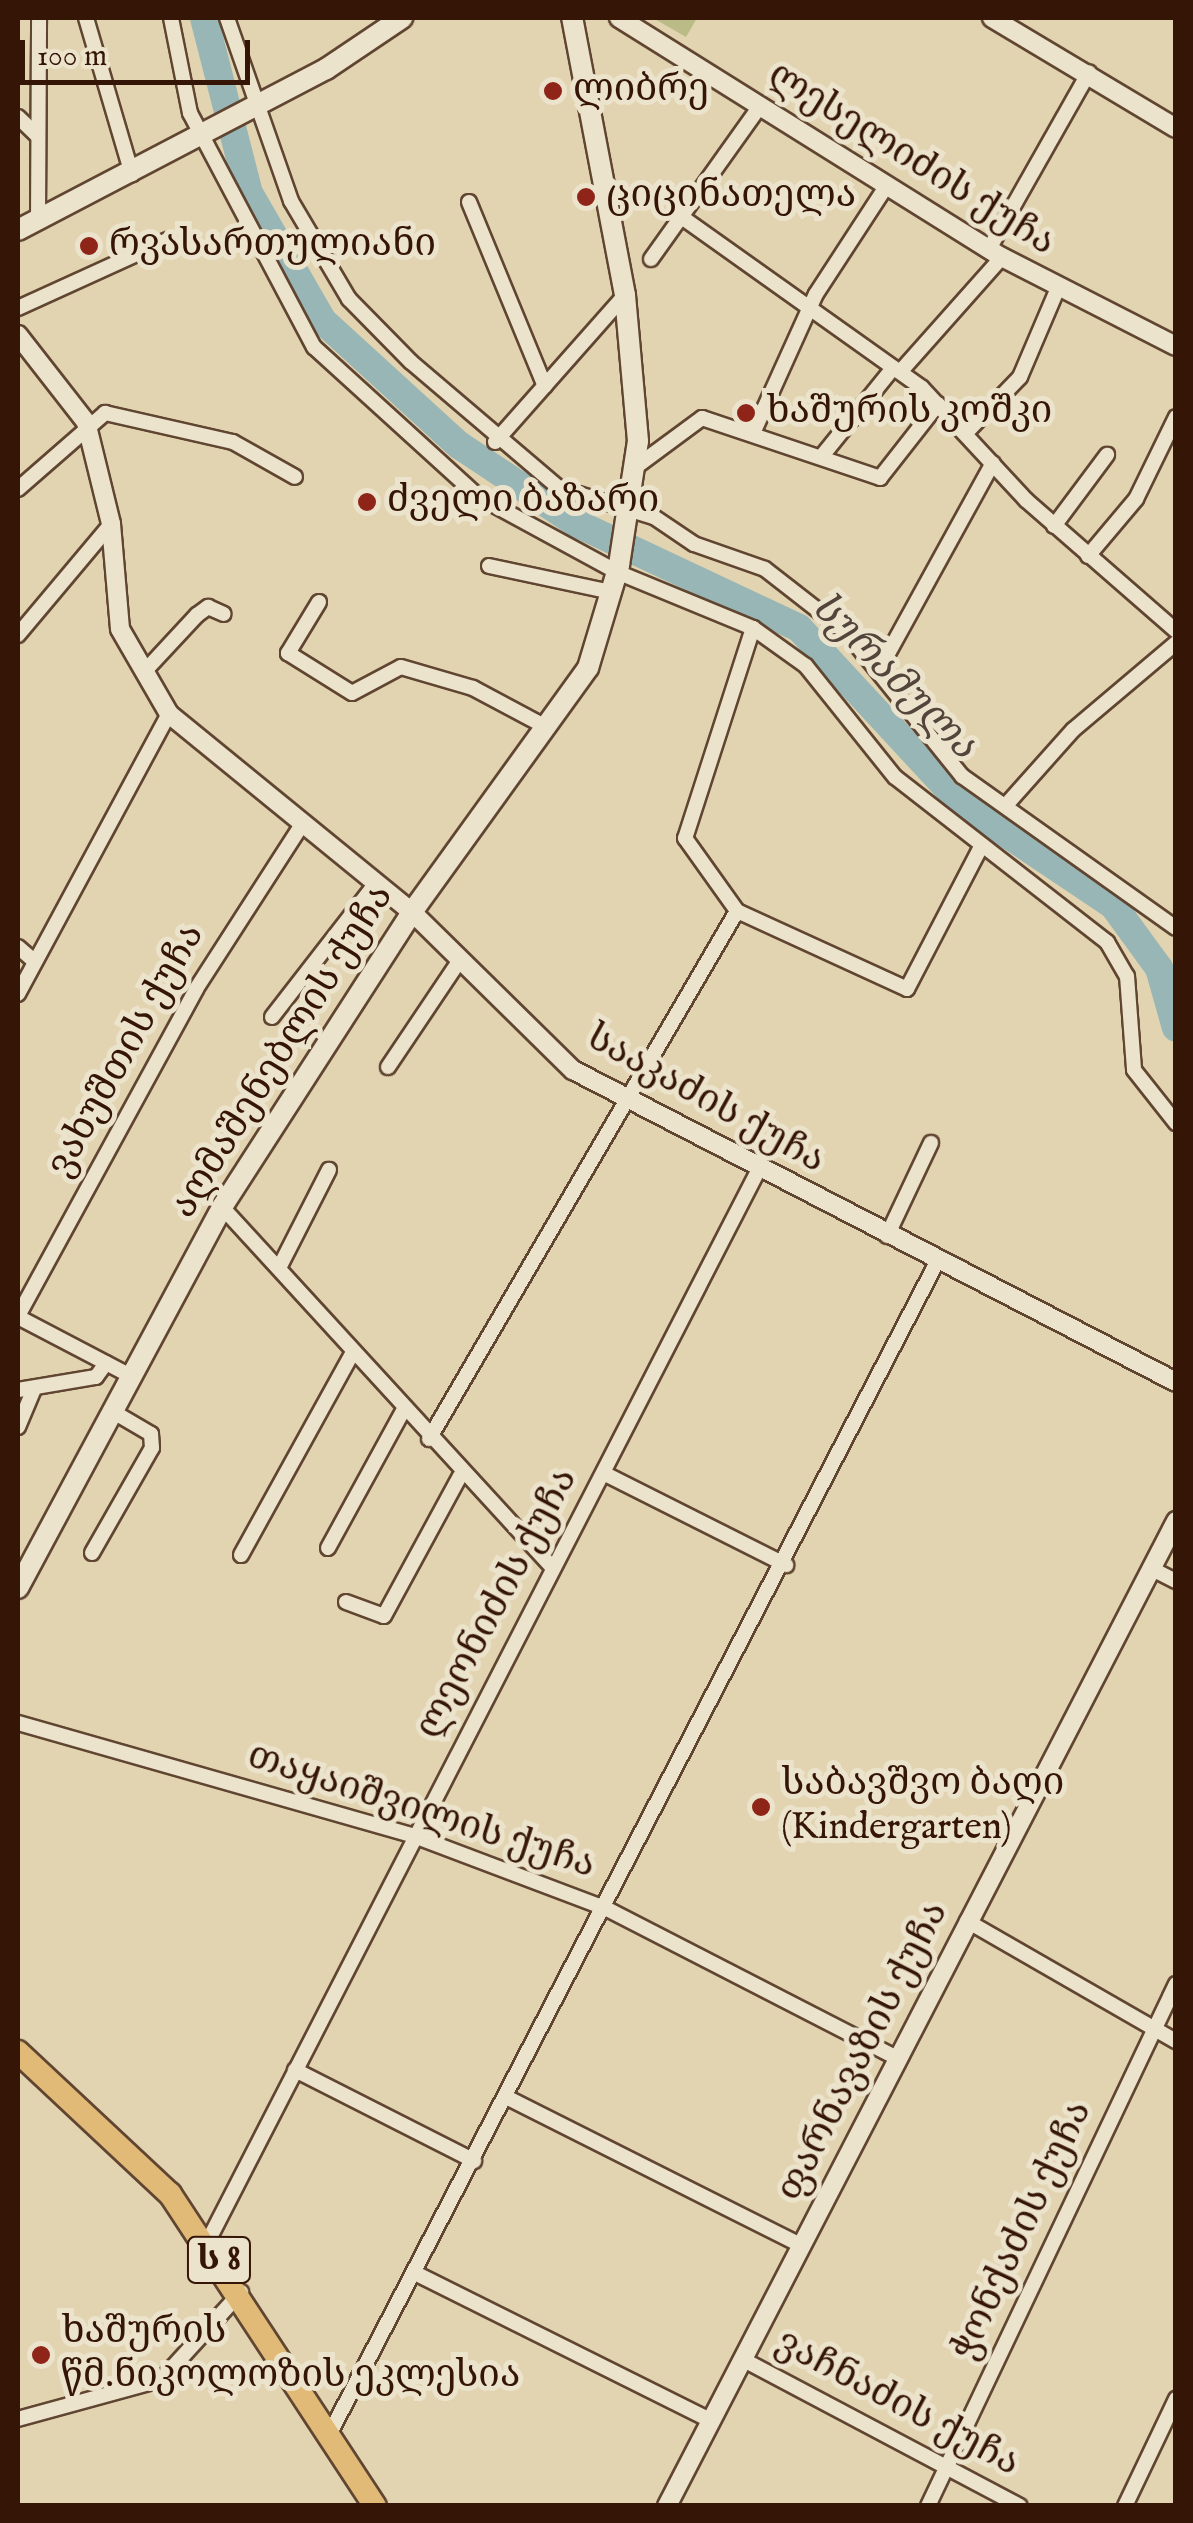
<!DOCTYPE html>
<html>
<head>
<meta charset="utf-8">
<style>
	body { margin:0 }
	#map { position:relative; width:1193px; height:2523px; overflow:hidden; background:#e2d4b1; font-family:"IM FELL English","Noto Serif Georgian",serif }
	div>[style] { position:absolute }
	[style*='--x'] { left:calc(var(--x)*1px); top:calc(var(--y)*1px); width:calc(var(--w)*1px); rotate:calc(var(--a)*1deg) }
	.green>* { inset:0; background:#babb87 }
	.river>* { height:28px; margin:-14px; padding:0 14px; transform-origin:14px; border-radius:14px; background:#98b6b5 }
	.roads { filter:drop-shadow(2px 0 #604531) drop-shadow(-2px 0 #604531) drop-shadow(0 2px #604531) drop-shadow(0 -2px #604531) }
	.minor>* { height:14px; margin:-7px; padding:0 7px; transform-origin:7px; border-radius:7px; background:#ece3cc }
	.tertiary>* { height:18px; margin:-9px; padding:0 9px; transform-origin:9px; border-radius:9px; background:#ece3cc }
	.secondary>* { height:20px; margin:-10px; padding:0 10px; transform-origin:10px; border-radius:10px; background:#ece3cc }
	.trunk>* { height:22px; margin:-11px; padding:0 11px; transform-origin:11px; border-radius:11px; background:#e1ba78 }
	.dots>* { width:28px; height:28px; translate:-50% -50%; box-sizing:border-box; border:5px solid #ece3cc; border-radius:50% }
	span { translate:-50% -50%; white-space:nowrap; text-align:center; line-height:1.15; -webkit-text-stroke:10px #ece3cc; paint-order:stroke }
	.shield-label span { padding:2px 8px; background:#ece3cc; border:2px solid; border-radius:8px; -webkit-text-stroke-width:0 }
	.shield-label { font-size:35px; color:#351506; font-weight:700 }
	.poi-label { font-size:38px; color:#351506 }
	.left { translate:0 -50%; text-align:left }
	.street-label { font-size:38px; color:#351506 }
	.water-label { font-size:40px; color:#53453b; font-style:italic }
	.frame { position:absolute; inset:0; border:20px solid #351506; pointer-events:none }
	.scale { position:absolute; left:20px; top:40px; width:230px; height:45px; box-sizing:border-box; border:5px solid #351506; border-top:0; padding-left:12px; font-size:30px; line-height:35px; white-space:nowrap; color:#351506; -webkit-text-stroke:8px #ece3cc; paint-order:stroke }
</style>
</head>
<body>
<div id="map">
	<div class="green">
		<i style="clip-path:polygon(653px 18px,697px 18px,686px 37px)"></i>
	</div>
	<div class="river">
		<i style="--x:204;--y:18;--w:181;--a:75.6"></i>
		<i style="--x:249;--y:193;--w:148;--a:60"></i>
		<i style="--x:323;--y:321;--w:184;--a:42.4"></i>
		<i style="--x:459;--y:445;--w:141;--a:33.7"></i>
		<i style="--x:576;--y:523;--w:246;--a:25.2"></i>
		<i style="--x:799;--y:628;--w:240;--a:47.2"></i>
		<i style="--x:962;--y:804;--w:182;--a:33.8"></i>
		<i style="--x:1113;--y:905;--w:78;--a:53.9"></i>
		<i style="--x:1159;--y:968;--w:62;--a:74.2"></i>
	</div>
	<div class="roads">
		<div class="minor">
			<i style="--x:86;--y:18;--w:163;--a:73.6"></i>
			<i style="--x:171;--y:18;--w:97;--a:78.7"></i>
			<i style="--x:190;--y:113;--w:265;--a:62.1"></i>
			<i style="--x:314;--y:347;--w:223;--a:42.3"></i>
			<i style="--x:479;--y:497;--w:157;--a:28.5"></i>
			<i style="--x:617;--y:572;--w:147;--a:22.4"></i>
			<i style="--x:753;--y:628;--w:65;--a:35.6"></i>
			<i style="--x:806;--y:666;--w:142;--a:51.3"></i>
			<i style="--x:895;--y:777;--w:269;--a:37.9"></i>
			<i style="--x:1107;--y:942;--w:39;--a:60"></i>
			<i style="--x:1127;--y:976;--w:94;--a:85.7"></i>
			<i style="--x:1134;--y:1070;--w:68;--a:51.6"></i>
			<i style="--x:227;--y:18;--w:194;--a:70.7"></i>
			<i style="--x:291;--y:201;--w:114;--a:59.4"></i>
			<i style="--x:349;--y:299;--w:88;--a:45.5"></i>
			<i style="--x:411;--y:362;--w:194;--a:40.4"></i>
			<i style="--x:559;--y:488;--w:99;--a:17"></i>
			<i style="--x:654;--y:517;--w:48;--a:34"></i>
			<i style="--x:694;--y:544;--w:75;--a:19.4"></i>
			<i style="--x:765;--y:569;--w:104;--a:38"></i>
			<i style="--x:847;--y:633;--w:184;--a:51.2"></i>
			<i style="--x:962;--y:776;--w:262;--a:35.4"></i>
			<i style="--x:18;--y:117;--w:28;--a:44"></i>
			<i style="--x:469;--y:202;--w:199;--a:67.6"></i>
			<i style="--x:683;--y:218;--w:293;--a:35.4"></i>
			<i style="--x:922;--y:388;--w:153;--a:47.1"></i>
			<i style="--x:1026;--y:500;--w:199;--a:41.1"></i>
			<i style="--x:38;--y:221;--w:203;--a:-89.7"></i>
			<i style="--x:989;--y:249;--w:203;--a:-60.5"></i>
			<i style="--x:651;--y:259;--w:189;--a:-54.5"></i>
			<i style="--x:18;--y:308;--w:164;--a:-24.5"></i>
			<i style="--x:900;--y:372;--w:154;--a:-48.4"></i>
			<i style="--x:754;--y:431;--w:150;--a:-65.7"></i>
			<i style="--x:816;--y:294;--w:130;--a:-56.9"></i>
			<i style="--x:966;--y:433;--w:78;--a:-46"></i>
			<i style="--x:1020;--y:377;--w:97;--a:-66.9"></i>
			<i style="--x:495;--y:442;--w:196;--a:-48.5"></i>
			<i style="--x:822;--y:456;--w:113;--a:-51.1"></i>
			<i style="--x:637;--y:466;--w:81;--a:-36.4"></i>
			<i style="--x:702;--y:418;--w:188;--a:18.6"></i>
			<i style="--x:880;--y:478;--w:94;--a:-51.9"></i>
			<i style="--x:18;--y:489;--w:116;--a:-41.1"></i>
			<i style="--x:105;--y:413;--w:131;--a:12.8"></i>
			<i style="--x:233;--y:442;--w:71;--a:29.4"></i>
			<i style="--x:1054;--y:526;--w:89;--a:-53.3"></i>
			<i style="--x:1088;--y:556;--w:75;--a:-49.9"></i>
			<i style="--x:1136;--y:499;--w:91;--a:-64"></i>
			<i style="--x:489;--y:566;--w:125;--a:12"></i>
			<i style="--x:319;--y:602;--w:60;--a:121.3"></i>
			<i style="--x:288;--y:653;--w:75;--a:32"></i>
			<i style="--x:352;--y:693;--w:55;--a:-28"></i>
			<i style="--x:401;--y:667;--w:75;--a:16.3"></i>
			<i style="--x:473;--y:688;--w:83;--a:28.1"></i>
			<i style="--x:753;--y:628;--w:221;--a:107.9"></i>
			<i style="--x:685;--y:838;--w:90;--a:54.5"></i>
			<i style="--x:737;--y:911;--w:187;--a:24.6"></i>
			<i style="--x:907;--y:989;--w:160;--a:-62.5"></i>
			<i style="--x:18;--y:635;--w:145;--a:-50"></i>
			<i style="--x:879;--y:670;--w:236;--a:-61.2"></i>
			<i style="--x:144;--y:672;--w:78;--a:-47.1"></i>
			<i style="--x:197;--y:615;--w:14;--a:-36"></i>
			<i style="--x:208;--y:607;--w:17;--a:24"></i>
			<i style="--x:1007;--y:804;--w:99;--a:-48.3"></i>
			<i style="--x:1073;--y:730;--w:135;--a:-40.2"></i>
			<i style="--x:18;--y:947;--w:21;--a:41"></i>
			<i style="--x:18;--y:994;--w:318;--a:-61.7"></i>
			<i style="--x:272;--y:1017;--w:170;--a:-52.2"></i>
			<i style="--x:388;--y:1067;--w:129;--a:-56.1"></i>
			<i style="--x:222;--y:1207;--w:486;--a:47.5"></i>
			<i style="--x:887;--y:1236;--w:103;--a:-64.7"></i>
			<i style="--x:280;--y:1266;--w:108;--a:-63"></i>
			<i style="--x:18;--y:1316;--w:372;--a:-61.4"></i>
			<i style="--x:196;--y:989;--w:197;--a:-57.2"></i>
			<i style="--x:18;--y:1317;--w:127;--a:27.6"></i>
			<i style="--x:18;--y:1390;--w:79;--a:-9.5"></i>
			<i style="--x:96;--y:1377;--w:17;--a:-54"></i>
			<i style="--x:18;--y:1427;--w:41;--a:-67.2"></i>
			<i style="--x:429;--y:1439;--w:611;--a:-59.74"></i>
			<i style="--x:605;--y:1474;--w:203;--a:26.7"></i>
			<i style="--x:328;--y:1548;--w:158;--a:-61.3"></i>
			<i style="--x:92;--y:1553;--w:121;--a:-60.3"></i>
			<i style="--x:152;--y:1448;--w:14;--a:-94"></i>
			<i style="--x:151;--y:1434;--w:45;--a:-149.5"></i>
			<i style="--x:241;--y:1555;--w:232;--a:-61.1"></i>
			<i style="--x:1150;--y:1568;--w:29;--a:27"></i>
			<i style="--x:346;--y:1602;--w:40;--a:20.2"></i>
			<i style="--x:384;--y:1616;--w:159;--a:-61.5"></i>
			<i style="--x:18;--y:1723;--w:412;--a:15.9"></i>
			<i style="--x:414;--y:1836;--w:206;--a:20.7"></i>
			<i style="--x:607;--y:1909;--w:324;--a:27.2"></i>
			<i style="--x:967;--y:1921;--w:241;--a:29.9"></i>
			<i style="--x:295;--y:2070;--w:201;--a:26.9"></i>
			<i style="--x:508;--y:2098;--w:329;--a:26.7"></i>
			<i style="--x:207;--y:2243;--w:1208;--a:-62.8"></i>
			<i style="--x:417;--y:2274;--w:330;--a:26.5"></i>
			<i style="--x:744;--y:2360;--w:312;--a:27.9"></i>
			<i style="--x:18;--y:2419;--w:148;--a:-15.3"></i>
			<i style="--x:161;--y:2380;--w:119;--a:-47.7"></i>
			<i style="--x:329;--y:2435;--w:1323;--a:-62.6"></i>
			<i style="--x:928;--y:2506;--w:578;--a:-64.59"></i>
			<i style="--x:1125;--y:2506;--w:119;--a:-64.5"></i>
		</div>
		<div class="tertiary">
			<i style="--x:619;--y:18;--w:451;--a:32"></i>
			<i style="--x:1002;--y:257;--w:195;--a:27.1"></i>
			<i style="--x:992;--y:18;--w:214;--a:30.9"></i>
			<i style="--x:18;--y:335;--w:110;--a:52"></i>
			<i style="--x:86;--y:422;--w:105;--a:76.2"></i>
			<i style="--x:111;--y:524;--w:105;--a:85.1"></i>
			<i style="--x:120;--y:629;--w:98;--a:60"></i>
			<i style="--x:169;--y:714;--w:313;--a:39.2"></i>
			<i style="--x:412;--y:912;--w:226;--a:44.5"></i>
			<i style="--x:573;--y:1070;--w:679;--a:27.36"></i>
			<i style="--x:667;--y:2506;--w:1109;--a:-62.67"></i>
		</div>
		<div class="secondary">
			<i style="--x:18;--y:230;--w:348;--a:-27.6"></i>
			<i style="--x:326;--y:69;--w:92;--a:-33.9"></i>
			<i style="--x:18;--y:1588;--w:432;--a:-61.8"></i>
			<i style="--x:222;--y:1207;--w:351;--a:-57.2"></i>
			<i style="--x:412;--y:912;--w:301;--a:-54.2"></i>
			<i style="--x:588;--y:668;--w:108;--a:-73.2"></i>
			<i style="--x:619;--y:565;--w:125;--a:-81.3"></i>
			<i style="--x:638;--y:441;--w:147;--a:-95.1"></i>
			<i style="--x:625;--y:295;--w:282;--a:-100.8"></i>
		</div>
		<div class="trunk">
			<i style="--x:18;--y:2052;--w:208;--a:43.1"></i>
			<i style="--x:170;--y:2194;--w:373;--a:56.7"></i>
		</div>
	</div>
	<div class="dots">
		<i style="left:553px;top:91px;background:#8f2418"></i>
		<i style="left:586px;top:197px;background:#8f2418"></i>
		<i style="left:89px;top:246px;background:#8f2418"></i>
		<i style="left:746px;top:413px;background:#8f2418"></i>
		<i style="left:367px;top:502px;background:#8f2418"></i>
		<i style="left:761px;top:1807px;background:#8f2418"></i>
		<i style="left:41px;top:2355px;background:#8f2418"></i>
	</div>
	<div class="shield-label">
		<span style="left:219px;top:2260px">ს 8</span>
	</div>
	<div class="poi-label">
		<span class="left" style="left:573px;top:91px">ლიბრე</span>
		<span class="left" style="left:606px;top:197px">ციცინათელა</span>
		<span class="left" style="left:109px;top:246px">რვასართულიანი</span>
		<span class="left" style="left:766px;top:413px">ხაშურის კოშკი</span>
		<span class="left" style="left:387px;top:502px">ძველი ბაზარი</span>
		<span class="left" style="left:781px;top:1807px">საბავშვო ბაღი<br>(Kindergarten)</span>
		<span class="left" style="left:61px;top:2355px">ხაშურის<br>წმ.ნიკოლოზის ეკლესია</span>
	</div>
	<div class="street-label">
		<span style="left:911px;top:160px;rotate:32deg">ლესელიძის ქუჩა</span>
		<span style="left:127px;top:1051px;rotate:-61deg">ვახუშთის ქუჩა</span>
		<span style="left:283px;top:1052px;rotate:-58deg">აღმაშენებლის ქუჩა</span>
		<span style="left:705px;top:1100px;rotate:29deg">სააკაძის ქუჩა</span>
		<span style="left:498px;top:1604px;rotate:-62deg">ლეონიძის ქუჩა</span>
		<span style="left:421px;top:1812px;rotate:18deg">თაყაიშვილის ქუჩა</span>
		<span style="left:864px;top:2052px;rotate:-63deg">ფარნავაზის ქუჩა</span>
		<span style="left:1023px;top:2231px;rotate:-65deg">ჭონქაძის ქუჩა</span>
		<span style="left:897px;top:2404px;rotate:28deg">ვაჩნაძის ქუჩა</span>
	</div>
	<div class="water-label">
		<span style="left:893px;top:677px;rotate:45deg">სურამულა</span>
	</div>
	<div class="frame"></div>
	<div class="scale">100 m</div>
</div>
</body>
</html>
